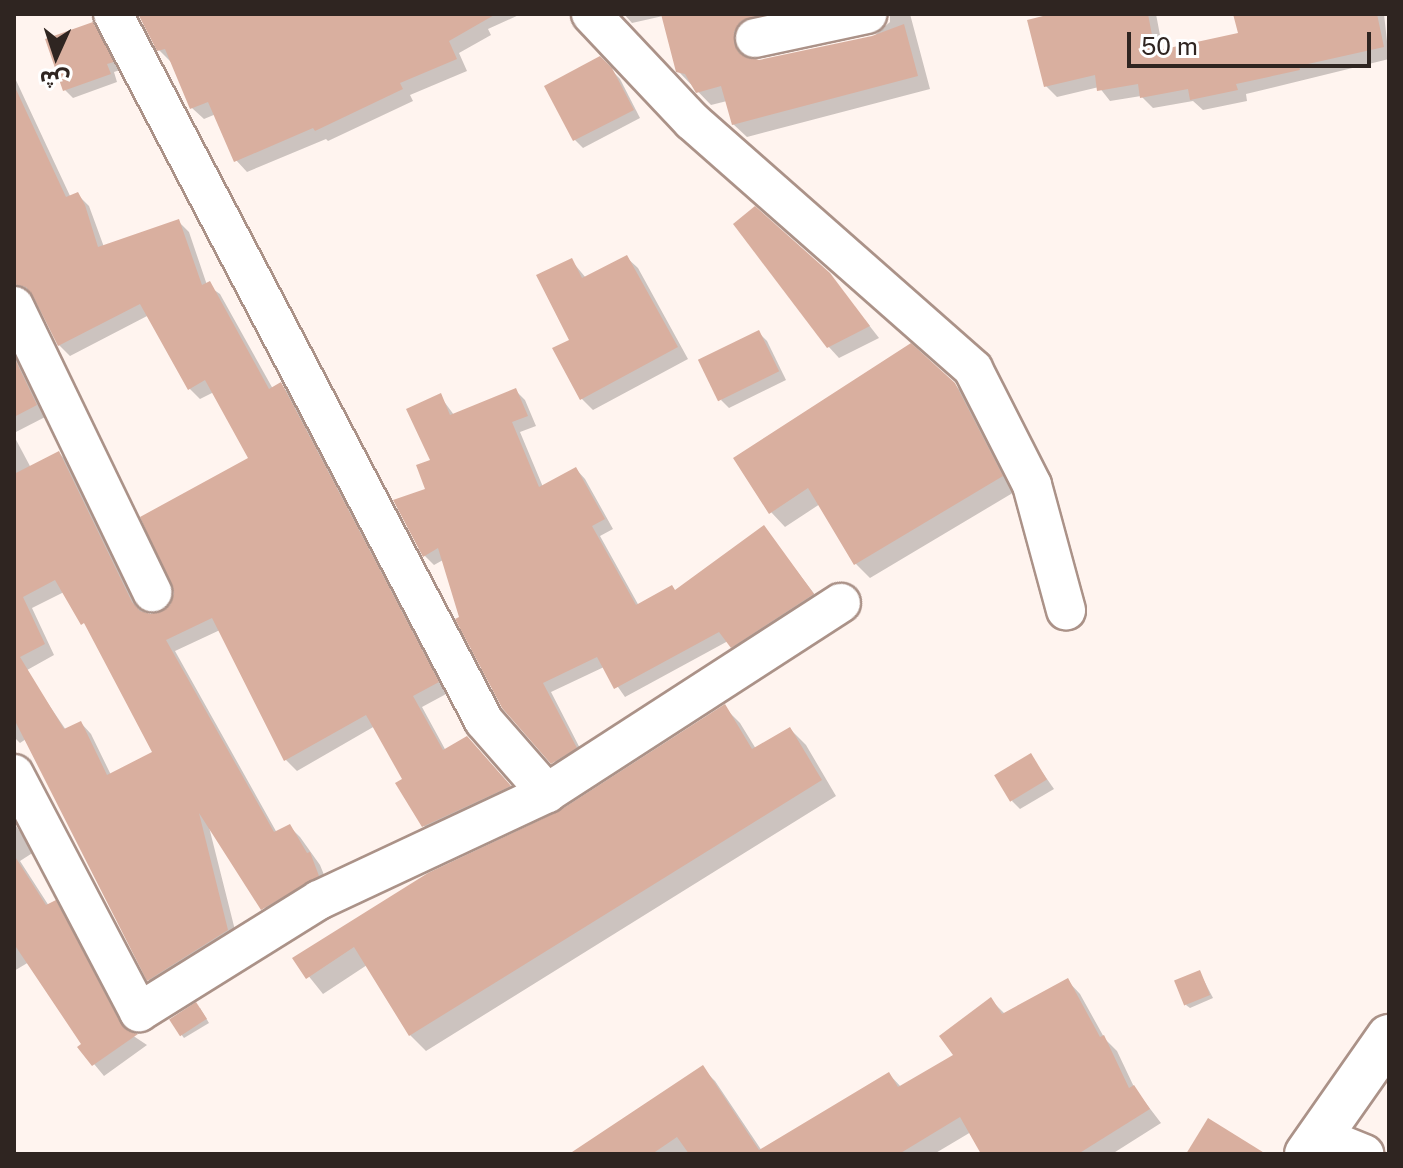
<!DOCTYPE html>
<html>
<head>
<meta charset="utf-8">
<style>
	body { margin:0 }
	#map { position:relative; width:1403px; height:1168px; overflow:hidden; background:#fff4ef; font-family:"Public Sans","Noto Sans Arabic",sans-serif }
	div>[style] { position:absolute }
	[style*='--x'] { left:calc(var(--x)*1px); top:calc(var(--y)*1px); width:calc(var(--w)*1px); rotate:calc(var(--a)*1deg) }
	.shadow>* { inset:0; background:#0003 }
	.building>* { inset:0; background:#d9af9f; transform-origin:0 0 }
	.roads { filter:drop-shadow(2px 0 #ab9288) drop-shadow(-2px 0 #ab9288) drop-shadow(0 2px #ab9288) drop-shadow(0 -2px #ab9288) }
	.minor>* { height:38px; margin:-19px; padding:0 19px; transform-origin:19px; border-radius:19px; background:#fff }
	.major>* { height:44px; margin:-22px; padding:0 22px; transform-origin:22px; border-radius:22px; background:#fff }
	span { translate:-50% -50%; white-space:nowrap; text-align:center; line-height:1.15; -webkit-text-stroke:7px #fff; paint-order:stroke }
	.frame { position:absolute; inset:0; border:16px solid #2f2521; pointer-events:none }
	.north { position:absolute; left:16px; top:16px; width:80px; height:80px; -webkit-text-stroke:6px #fff; paint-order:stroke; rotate:183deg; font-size:22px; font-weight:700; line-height:32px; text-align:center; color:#2f2521 }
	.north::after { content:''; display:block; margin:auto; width:28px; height:36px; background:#2f2521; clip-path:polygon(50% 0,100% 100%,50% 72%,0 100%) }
	.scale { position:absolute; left:1127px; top:32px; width:244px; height:36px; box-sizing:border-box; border:4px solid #2f2521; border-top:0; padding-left:10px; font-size:24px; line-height:28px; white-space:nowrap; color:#2f2521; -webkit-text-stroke:6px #fff; paint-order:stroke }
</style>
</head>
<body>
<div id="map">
	<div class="shadow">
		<i style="clip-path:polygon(140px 14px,521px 14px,488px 29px,491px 35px,459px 53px,467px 71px,410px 95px,413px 101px,328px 141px,326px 139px,247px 172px,236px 160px,216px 114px,204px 119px,192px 108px,171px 62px,159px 50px)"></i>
		<i style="clip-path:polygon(624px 14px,834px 14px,747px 44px,746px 57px,760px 62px,873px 37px,890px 22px,890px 14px,910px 14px,930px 89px,747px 137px,733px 124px,727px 101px,711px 105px,678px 71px,663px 16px,632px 23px)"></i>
		<i style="clip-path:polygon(1060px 14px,1156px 14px,1163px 51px,1240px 35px,1235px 14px,1384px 14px,1389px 59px,1246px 94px,1247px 101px,1203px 110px,1193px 101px,1153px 108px,1141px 96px,1110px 101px,1099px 87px,1057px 97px,1046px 86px)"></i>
		<i style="clip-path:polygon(92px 24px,101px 32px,120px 70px,114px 72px,117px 82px,73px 98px,65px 90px)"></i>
		<i style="clip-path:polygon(600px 58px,620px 79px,640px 118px,583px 148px,575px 140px,547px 87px)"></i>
		<i style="clip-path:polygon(14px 76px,71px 198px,78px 195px,89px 206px,104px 247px,178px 221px,189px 232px,207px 285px,220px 294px,273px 389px,281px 385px,292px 396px,448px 693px,422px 707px,446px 751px,478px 749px,520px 797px,434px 837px,424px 826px,405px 779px,375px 726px,297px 771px,286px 760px,220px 630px,175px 651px,277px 833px,289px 826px,300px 837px,320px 865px,329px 887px,274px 920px,209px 827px,238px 942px,160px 990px,149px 980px,26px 739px,20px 743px,14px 737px,14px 695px,34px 683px,66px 730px,81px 723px,91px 734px,111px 775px,155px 753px,91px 633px,64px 592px,32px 608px,54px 655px,20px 674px,14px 668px,14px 436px,31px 468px,59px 453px,70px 464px,140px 609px,149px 616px,172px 605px,250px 459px,214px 392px,200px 399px,189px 388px,149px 315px,70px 356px,59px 345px,33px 296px,14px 298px)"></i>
		<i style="clip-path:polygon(626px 257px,638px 268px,688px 359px,593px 410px,582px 399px,572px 340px,571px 260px,586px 278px)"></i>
		<i style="clip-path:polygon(829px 274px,879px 338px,839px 358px,828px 346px)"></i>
		<i style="clip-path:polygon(759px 333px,767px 341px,786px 380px,729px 408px,721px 400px)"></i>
		<i style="clip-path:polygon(14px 348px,47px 416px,14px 433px)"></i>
		<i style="clip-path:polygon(954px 384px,969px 399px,1016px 491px,870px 578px,856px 564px,820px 504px,785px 527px,771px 512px)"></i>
		<i style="clip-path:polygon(515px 390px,525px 400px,536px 426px,520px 432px,543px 487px,576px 469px,585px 479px,613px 529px,600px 536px,639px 606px,676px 592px,764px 528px,822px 604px,742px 656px,728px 641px,625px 697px,604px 667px,551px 692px,585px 758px,562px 772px,461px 617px,443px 560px,434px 565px,425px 556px,396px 501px,427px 490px,440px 396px,454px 415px)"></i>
		<i style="clip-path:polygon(724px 707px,740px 723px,756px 749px,790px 729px,806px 745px,836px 796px,426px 1051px,410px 1035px,367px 965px,323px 994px,295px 959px,560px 813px)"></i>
		<i style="clip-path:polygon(1031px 756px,1054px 789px,1020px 809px,1012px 801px)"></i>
		<i style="clip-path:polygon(14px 823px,34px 852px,20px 861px,49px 906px,55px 903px,66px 914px,129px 1033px,147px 1045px,104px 1076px,80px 1047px,84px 1044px,29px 962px,14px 971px)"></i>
		<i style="clip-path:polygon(1200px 973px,1213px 998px,1190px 1008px,1186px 1005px)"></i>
		<i style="clip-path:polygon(1067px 980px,1080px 994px,1105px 1039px,1117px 1051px,1135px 1089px,1161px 1123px,1112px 1154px,984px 1154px,971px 1132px,934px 1154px,691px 1154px,689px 1151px,684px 1154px,573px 1154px,702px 1068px,715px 1081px,762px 1151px,889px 1074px,901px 1087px,956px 1056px,991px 1000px,1005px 1014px)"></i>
		<i style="clip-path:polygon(200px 1008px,209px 1023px,184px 1038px,181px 1034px)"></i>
	</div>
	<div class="building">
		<i style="clip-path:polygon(138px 14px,496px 14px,449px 41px,457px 59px,400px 83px,403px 89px,315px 131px,313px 128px,234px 162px,208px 102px,190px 109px,165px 49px,157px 51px)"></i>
		<i style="clip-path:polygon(661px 14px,762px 14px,741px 21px,734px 32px,734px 43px,739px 53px,759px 60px,872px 36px,904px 24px,918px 76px,732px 125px,721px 86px,696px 93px,685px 74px,676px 72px)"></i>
		<i style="clip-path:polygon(1051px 14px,1148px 14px,1155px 51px,1238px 33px,1233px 14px,1377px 14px,1384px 47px,1299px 66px,1300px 70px,1236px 84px,1238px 90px,1190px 100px,1188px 89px,1140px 98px,1138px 84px,1097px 91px,1095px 75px,1044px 87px,1027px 20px)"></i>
		<i style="clip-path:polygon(93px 22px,114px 62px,107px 64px,111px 74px,63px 91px,45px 39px)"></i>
		<i style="clip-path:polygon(600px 56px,612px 68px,634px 110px,573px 141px,544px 86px)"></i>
		<i style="clip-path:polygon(evenodd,14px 85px,66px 197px,78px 192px,85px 205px,98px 247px,179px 219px,202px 285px,210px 281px,269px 389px,281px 382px,439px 682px,413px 696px,443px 750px,467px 736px,511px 786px,422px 827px,395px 783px,402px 779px,366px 715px,284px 761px,212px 618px,166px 640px,274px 832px,290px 824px,307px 853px,310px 852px,319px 876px,261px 910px,199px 813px,228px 930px,147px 981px,14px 719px,14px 474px,59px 451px,132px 602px,140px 611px,151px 614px,170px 605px,174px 593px,140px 517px,248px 458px,205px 380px,188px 390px,140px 304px,58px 346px,33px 296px,26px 287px,14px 284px,14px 85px,55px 580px,81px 625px,84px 623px,152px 752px,107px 775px,81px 721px,64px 729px,20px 657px,45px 644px,23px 597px,55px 580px)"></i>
		<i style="clip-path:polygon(755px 206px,830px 273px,870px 326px,827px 348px,733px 224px)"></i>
		<i style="clip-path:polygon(627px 255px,678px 347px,580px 400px,552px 348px,569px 340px,536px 275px,572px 258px,582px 278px)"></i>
		<i style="left:759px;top:330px;width:46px;height:68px;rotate:64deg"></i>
		<i style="clip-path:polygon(911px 343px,955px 383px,1003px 476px,854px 565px,808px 488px,769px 514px,733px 458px)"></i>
		<i style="clip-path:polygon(14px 357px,37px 405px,14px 417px)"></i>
		<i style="clip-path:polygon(516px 388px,528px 416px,512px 422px,539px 487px,576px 467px,605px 519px,592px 526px,636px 605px,672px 585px,675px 590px,764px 525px,814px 594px,731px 648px,719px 632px,614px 689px,597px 657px,543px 683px,577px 748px,551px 764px,502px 708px,455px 619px,459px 617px,438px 548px,423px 557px,393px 500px,425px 489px,416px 465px,430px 460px,406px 409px,441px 393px,450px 415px)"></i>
		<i style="clip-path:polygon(725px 704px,752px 749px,790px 727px,822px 780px,409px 1036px,354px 947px,306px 979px,292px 958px,428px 873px,559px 811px)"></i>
		<i style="left:1031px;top:753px;width:31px;height:43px;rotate:59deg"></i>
		<i style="clip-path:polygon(14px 855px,46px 905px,56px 900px,120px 1022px,127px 1030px,138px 1034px,92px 1066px,77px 1047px,81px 1044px,14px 944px)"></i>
		<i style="left:1200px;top:970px;width:27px;height:28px;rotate:68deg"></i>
		<i style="clip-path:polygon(1068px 978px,1100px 1037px,1104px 1035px,1129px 1088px,1134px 1085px,1150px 1109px,1078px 1154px,981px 1154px,960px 1117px,899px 1154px,689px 1154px,677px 1137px,652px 1154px,569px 1154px,703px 1065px,759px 1150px,889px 1072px,898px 1087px,953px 1055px,939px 1036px,991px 997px,1002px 1014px)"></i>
		<i style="left:196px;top:1002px;width:20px;height:32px;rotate:57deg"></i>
		<i style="clip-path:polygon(1208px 1118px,1266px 1154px,1186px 1154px)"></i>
	</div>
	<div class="roads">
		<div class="minor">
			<i style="--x:113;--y:14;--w:798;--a:62.31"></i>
			<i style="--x:484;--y:721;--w:96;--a:48.8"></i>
			<i style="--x:591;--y:14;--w:147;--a:46.7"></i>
			<i style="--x:692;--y:121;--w:375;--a:41.4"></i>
			<i style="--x:973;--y:369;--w:130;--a:63"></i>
			<i style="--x:1032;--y:485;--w:130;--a:74.8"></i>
			<i style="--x:755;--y:38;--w:115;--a:-12.1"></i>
			<i style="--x:14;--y:306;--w:318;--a:64.2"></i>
			<i style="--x:14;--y:774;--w:269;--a:62.3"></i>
			<i style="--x:139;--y:1012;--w:212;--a:-31.9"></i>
			<i style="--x:319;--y:900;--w:252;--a:-25.1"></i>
			<i style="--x:547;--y:793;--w:350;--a:-32.9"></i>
			<i style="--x:1320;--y:1136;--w:48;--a:22.2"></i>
		</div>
		<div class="major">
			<i style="--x:1307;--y:1154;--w:143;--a:-55"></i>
		</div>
	</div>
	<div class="frame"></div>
	<div class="north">ش</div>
	<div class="scale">50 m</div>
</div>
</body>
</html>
